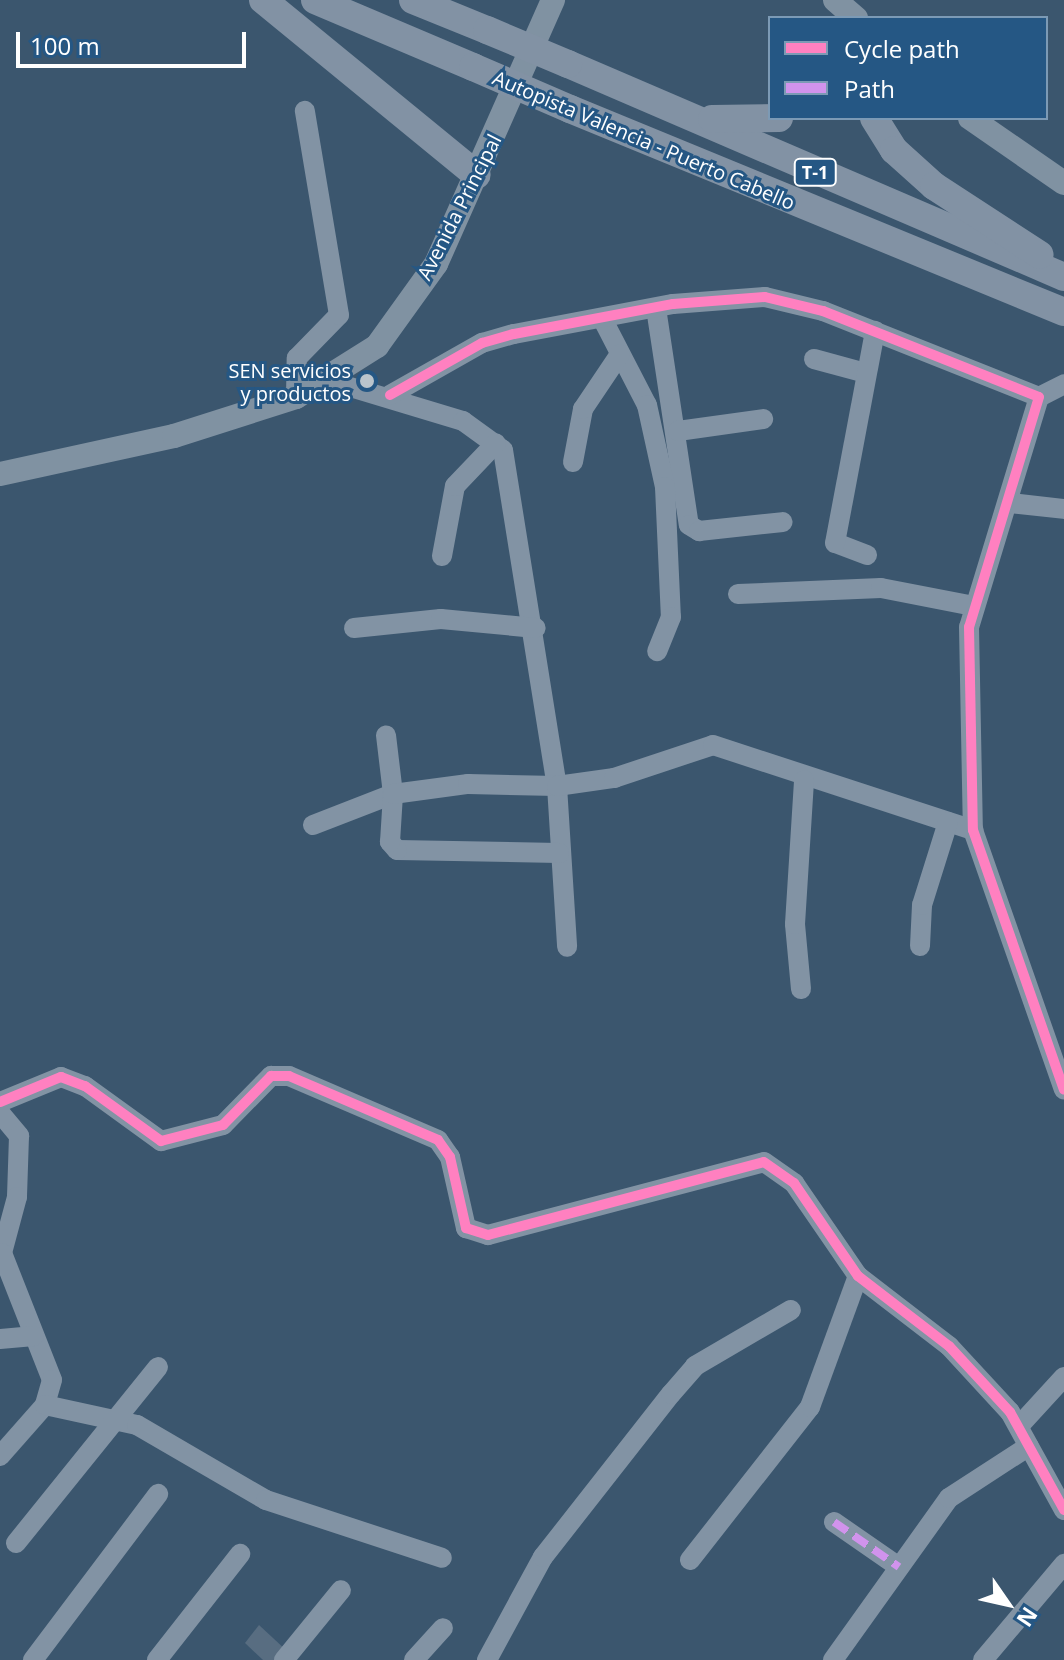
<!DOCTYPE html>
<html>
<head>
<meta charset="utf-8">
<style>
	body { margin:0 }
	#map { position:relative; width:1064px; height:1660px; overflow:hidden; background:#3b566e; font-family:"Open Sans",sans-serif }
	div>[style] { position:absolute }
	[style*='--x'] { left:calc(var(--x)*1px); top:calc(var(--y)*1px); width:calc(var(--w)*1px); rotate:calc(var(--a)*1deg) }
	.building>* { inset:0; background:#586d81 }
	.minor>* { height:20px; margin:-10px; padding:0 10px; transform-origin:10px; border-radius:10px; background:#8293a4 }
	.major>* { height:24px; margin:-12px; padding:0 12px; transform-origin:12px; border-radius:12px; background:#8092a2 }
	.highway>* { height:28px; margin:-14px; padding:0 14px; transform-origin:14px; border-radius:14px; background:#8292a4 }
	.highway-bridge>* { height:28px; margin:-14px; padding:0 14px; transform-origin:14px; border-radius:14px; background:#8292a4 }
	.quiet>* { height:8px; margin-top:-4px; transform-origin:0; background:repeating-linear-gradient(90deg,#d193ec 0 16px,transparent 0 24px) }
	.cycleway>* { height:10px; margin:-5px; padding:0 5px; transform-origin:5px; border-radius:5px; background:#ff80c0 }
	.dots>* { width:22px; height:22px; translate:-50% -50%; box-sizing:border-box; border:4px solid #255784; border-radius:50% }
	span { translate:-50% -50%; white-space:nowrap; text-align:center; line-height:1.15; -webkit-text-stroke:6px #255784; paint-order:stroke }
	.shield-label span { padding:2px 6px; background:#255784; border:2px solid; border-radius:6px; -webkit-text-stroke-width:0 }
	.shield-label { font-size:18px; color:#fff; font-weight:700 }
	.street-label { font-size:20px; color:#fff }
	.poi-label { font-size:20px; color:#fff }
	.right { translate:-100% -50%; text-align:right }
	.legend { position:absolute; left:768px; top:16px; width:280px; height:104px; box-sizing:border-box; background:#255784; border:2px solid #7c9ab5; margin:0; padding:10px 14px; list-style:none; font-size:24px; color:#fff }
	.legend li { display:flex; align-items:center; gap:16px; height:40px }
	.legend b { width:40px; border:2px solid #7c9ab5 }
	.north { position:absolute; left:968px; top:1564px; width:80px; height:80px; -webkit-text-stroke:6px #255784; paint-order:stroke; rotate:124deg; font-size:22px; font-weight:700; line-height:32px; text-align:center; color:#fff }
	.north::after { content:''; display:block; margin:auto; width:28px; height:36px; background:#fff; clip-path:polygon(50% 0,100% 100%,50% 72%,0 100%) }
	.scale { position:absolute; left:16px; top:32px; width:230px; height:36px; box-sizing:border-box; border:4px solid #fff; border-top:0; padding-left:10px; font-size:24px; line-height:28px; white-space:nowrap; color:#fff; -webkit-text-stroke:6px #255784; paint-order:stroke }
</style>
</head>
<body>
<div id="map">
	<div class="building">
		<i style="clip-path:polygon(259px 1625px,287px 1651px,280px 1660px,263px 1660px,245px 1643px)"></i>
	</div>
	<div class="minor">
		<i style="--x:656;--y:308;--w:219;--a:81.4"></i>
		<i style="--x:689;--y:525;--w:12;--a:31"></i>
		<i style="--x:699;--y:531;--w:84;--a:-6.1"></i>
		<i style="--x:602;--y:318;--w:98;--a:62.7"></i>
		<i style="--x:647;--y:405;--w:84;--a:77.6"></i>
		<i style="--x:665;--y:487;--w:130;--a:87.4"></i>
		<i style="--x:671;--y:617;--w:37;--a:112"></i>
		<i style="--x:814;--y:359;--w:54;--a:15.1"></i>
		<i style="--x:327;--y:380;--w:142;--a:16.8"></i>
		<i style="--x:463;--y:421;--w:49;--a:35.9"></i>
		<i style="--x:503;--y:450;--w:340;--a:80.9"></i>
		<i style="--x:557;--y:786;--w:161;--a:86.4"></i>
		<i style="--x:390;--y:395;--w:106;--a:-29.5"></i>
		<i style="--x:482;--y:343;--w:33;--a:-16"></i>
		<i style="--x:514;--y:334;--w:162;--a:-10.7"></i>
		<i style="--x:673;--y:304;--w:92;--a:-4.4"></i>
		<i style="--x:765;--y:297;--w:60;--a:13.6"></i>
		<i style="--x:823;--y:311;--w:232;--a:21.7"></i>
		<i style="--x:1039;--y:397;--w:240;--a:106.9"></i>
		<i style="--x:969;--y:627;--w:203;--a:88.9"></i>
		<i style="--x:973;--y:830;--w:275;--a:70.7"></i>
		<i style="--x:296;--y:397;--w:39;--a:-89"></i>
		<i style="--x:297;--y:358;--w:60;--a:-45.7"></i>
		<i style="--x:339;--y:315;--w:207;--a:-99.5"></i>
		<i style="--x:1039;--y:397;--w:28;--a:-27"></i>
		<i style="--x:678;--y:431;--w:86;--a:-8"></i>
		<i style="--x:573;--y:462;--w:54;--a:-79.3"></i>
		<i style="--x:583;--y:409;--w:66;--a:-56.1"></i>
		<i style="--x:1010;--y:503;--w:54;--a:6.3"></i>
		<i style="--x:867;--y:555;--w:34;--a:-159"></i>
		<i style="--x:835;--y:543;--w:216;--a:-79.3"></i>
		<i style="--x:442;--y:556;--w:71;--a:-79.5"></i>
		<i style="--x:455;--y:486;--w:59;--a:-46.4"></i>
		<i style="--x:738;--y:594;--w:143;--a:-2.4"></i>
		<i style="--x:881;--y:588;--w:95;--a:11"></i>
		<i style="--x:354;--y:628;--w:87;--a:-5.9"></i>
		<i style="--x:441;--y:619;--w:95;--a:5.4"></i>
		<i style="--x:313;--y:825;--w:86;--a:-21.2"></i>
		<i style="--x:393;--y:794;--w:59;--a:-96.8"></i>
		<i style="--x:559;--y:853;--w:162;--a:-178.9"></i>
		<i style="--x:397;--y:850;--w:11;--a:-131"></i>
		<i style="--x:390;--y:842;--w:48;--a:-86.4"></i>
		<i style="--x:393;--y:794;--w:76;--a:-7.6"></i>
		<i style="--x:468;--y:784;--w:89;--a:1.3"></i>
		<i style="--x:557;--y:786;--w:58;--a:-8"></i>
		<i style="--x:614;--y:778;--w:104;--a:-18.4"></i>
		<i style="--x:713;--y:745;--w:274;--a:18.1"></i>
		<i style="--x:920;--y:946;--w:41;--a:-87.2"></i>
		<i style="--x:922;--y:905;--w:87;--a:-72.6"></i>
		<i style="--x:801;--y:989;--w:65;--a:-95.3"></i>
		<i style="--x:795;--y:924;--w:144;--a:-86.4"></i>
		<i style="--x:0;--y:1102;--w:66;--a:-22.3"></i>
		<i style="--x:61;--y:1077;--w:26;--a:21"></i>
		<i style="--x:85;--y:1086;--w:94;--a:35.9"></i>
		<i style="--x:161;--y:1141;--w:64;--a:-14.5"></i>
		<i style="--x:223;--y:1125;--w:69;--a:-45.6"></i>
		<i style="--x:271;--y:1076;--w:18;--a:0"></i>
		<i style="--x:289;--y:1076;--w:162;--a:23.2"></i>
		<i style="--x:438;--y:1140;--w:21;--a:55"></i>
		<i style="--x:450;--y:1157;--w:73;--a:77.3"></i>
		<i style="--x:466;--y:1228;--w:23;--a:18"></i>
		<i style="--x:488;--y:1235;--w:285;--a:-14.8"></i>
		<i style="--x:764;--y:1162;--w:37;--a:35"></i>
		<i style="--x:794;--y:1183;--w:113;--a:55.5"></i>
		<i style="--x:858;--y:1276;--w:115;--a:37.6"></i>
		<i style="--x:949;--y:1346;--w:90;--a:47.3"></i>
		<i style="--x:1010;--y:1412;--w:112;--a:61.1"></i>
		<i style="--x:0;--y:1113;--w:30;--a:50"></i>
		<i style="--x:19;--y:1136;--w:61;--a:91.9"></i>
		<i style="--x:17;--y:1197;--w:58;--a:105"></i>
		<i style="--x:2;--y:1253;--w:136;--a:68.5"></i>
		<i style="--x:52;--y:1380;--w:26;--a:106"></i>
		<i style="--x:45;--y:1405;--w:68;--a:131.4"></i>
		<i style="--x:0;--y:1339;--w:34;--a:-5"></i>
		<i style="--x:45;--y:1405;--w:94;--a:12.3"></i>
		<i style="--x:137;--y:1425;--w:149;--a:30.2"></i>
		<i style="--x:266;--y:1500;--w:185;--a:18.2"></i>
		<i style="--x:1020;--y:1425;--w:65;--a:-47.5"></i>
		<i style="--x:834;--y:1522;--w:79;--a:34.7"></i>
		<i style="--x:16;--y:1543;--w:226;--a:-51.1"></i>
		<i style="--x:690;--y:1560;--w:194;--a:-51.9"></i>
		<i style="--x:810;--y:1407;--w:140;--a:-69.9"></i>
		<i style="--x:33;--y:1660;--w:208;--a:-53"></i>
		<i style="--x:157;--y:1660;--w:135;--a:-51.9"></i>
		<i style="--x:284;--y:1660;--w:90;--a:-50.8"></i>
		<i style="--x:414;--y:1660;--w:43;--a:-47.8"></i>
		<i style="--x:487;--y:1660;--w:117;--a:-61.5"></i>
		<i style="--x:543;--y:1557;--w:207;--a:-51.9"></i>
		<i style="--x:671;--y:1394;--w:37;--a:-49"></i>
		<i style="--x:695;--y:1366;--w:111;--a:-30.3"></i>
		<i style="--x:833;--y:1660;--w:199;--a:-54.4"></i>
		<i style="--x:949;--y:1498;--w:95;--a:-33"></i>
		<i style="--x:983;--y:1660;--w:126;--a:-49.8"></i>
	</div>
	<div class="major">
		<i style="--x:835;--y:0;--w:28;--a:41"></i>
		<i style="--x:970;--y:118;--w:114;--a:34.7"></i>
		<i style="--x:0;--y:474;--w:178;--a:-12.3"></i>
		<i style="--x:174;--y:436;--w:128;--a:-17.7"></i>
		<i style="--x:296;--y:397;--w:96;--a:-32.2"></i>
		<i style="--x:377;--y:346;--w:101;--a:-54.3"></i>
		<i style="--x:436;--y:264;--w:289;--a:-66.1"></i>
	</div>
	<div class="highway">
		<i style="--x:263;--y:0;--w:276;--a:39.3"></i>
		<i style="--x:315;--y:0;--w:172;--a:23"></i>
		<i style="--x:413;--y:0;--w:80;--a:22.1"></i>
		<i style="--x:568;--y:64;--w:540;--a:23.24"></i>
		<i style="--x:570;--y:109;--w:534;--a:22.34"></i>
		<i style="--x:874;--y:118;--w:38;--a:58"></i>
		<i style="--x:894;--y:150;--w:54;--a:42"></i>
		<i style="--x:934;--y:186;--w:126;--a:33.1"></i>
		<i style="--x:712;--y:119;--w:67;--a:-0.9"></i>
	</div>
	<div class="highway-bridge">
		<i style="--x:487;--y:30;--w:88;--a:22.8"></i>
		<i style="--x:473;--y:67;--w:106;--a:23.4"></i>
	</div>
	<div class="quiet">
		<i style="--x:834;--y:1522;--w:79;--a:34.7"></i>
	</div>
	<div class="cycleway">
		<i style="--x:390;--y:395;--w:106;--a:-29.5"></i>
		<i style="--x:482;--y:343;--w:33;--a:-16"></i>
		<i style="--x:514;--y:334;--w:162;--a:-10.7"></i>
		<i style="--x:673;--y:304;--w:92;--a:-4.4"></i>
		<i style="--x:765;--y:297;--w:60;--a:13.6"></i>
		<i style="--x:823;--y:311;--w:232;--a:21.7"></i>
		<i style="--x:1039;--y:397;--w:240;--a:106.9"></i>
		<i style="--x:969;--y:627;--w:203;--a:88.9"></i>
		<i style="--x:973;--y:830;--w:275;--a:70.7"></i>
		<i style="--x:0;--y:1102;--w:66;--a:-22.3"></i>
		<i style="--x:61;--y:1077;--w:26;--a:21"></i>
		<i style="--x:85;--y:1086;--w:94;--a:35.9"></i>
		<i style="--x:161;--y:1141;--w:64;--a:-14.5"></i>
		<i style="--x:223;--y:1125;--w:69;--a:-45.6"></i>
		<i style="--x:271;--y:1076;--w:18;--a:0"></i>
		<i style="--x:289;--y:1076;--w:162;--a:23.2"></i>
		<i style="--x:438;--y:1140;--w:21;--a:55"></i>
		<i style="--x:450;--y:1157;--w:73;--a:77.3"></i>
		<i style="--x:466;--y:1228;--w:23;--a:18"></i>
		<i style="--x:488;--y:1235;--w:285;--a:-14.8"></i>
		<i style="--x:764;--y:1162;--w:37;--a:35"></i>
		<i style="--x:794;--y:1183;--w:113;--a:55.5"></i>
		<i style="--x:858;--y:1276;--w:115;--a:37.6"></i>
		<i style="--x:949;--y:1346;--w:90;--a:47.3"></i>
		<i style="--x:1010;--y:1412;--w:112;--a:61.1"></i>
	</div>
	<div class="dots">
		<i style="left:367px;top:381px;background:#bac4cc"></i>
	</div>
	<div class="shield-label">
		<span style="left:815px;top:172px">T-1</span>
	</div>
	<div class="street-label">
		<span style="left:644px;top:140px;rotate:23deg">Autopista Valencia - Puerto Cabello</span>
		<span style="left:459px;top:207px;rotate:-63deg">Avenida Principal</span>
	</div>
	<div class="poi-label">
		<span class="right" style="left:351px;top:382px">SEN servicios<br>y productos</span>
	</div>
	<ul class="legend">
	<li><b style="height:10px;background:#ff80c0"></b>Cycle path</li>
	<li><b style="height:10px;background:#d193ec"></b>Path</li>
	</ul>
	<div class="north">N</div>
	<div class="scale">100 m</div>
</div>
</body>
</html>
